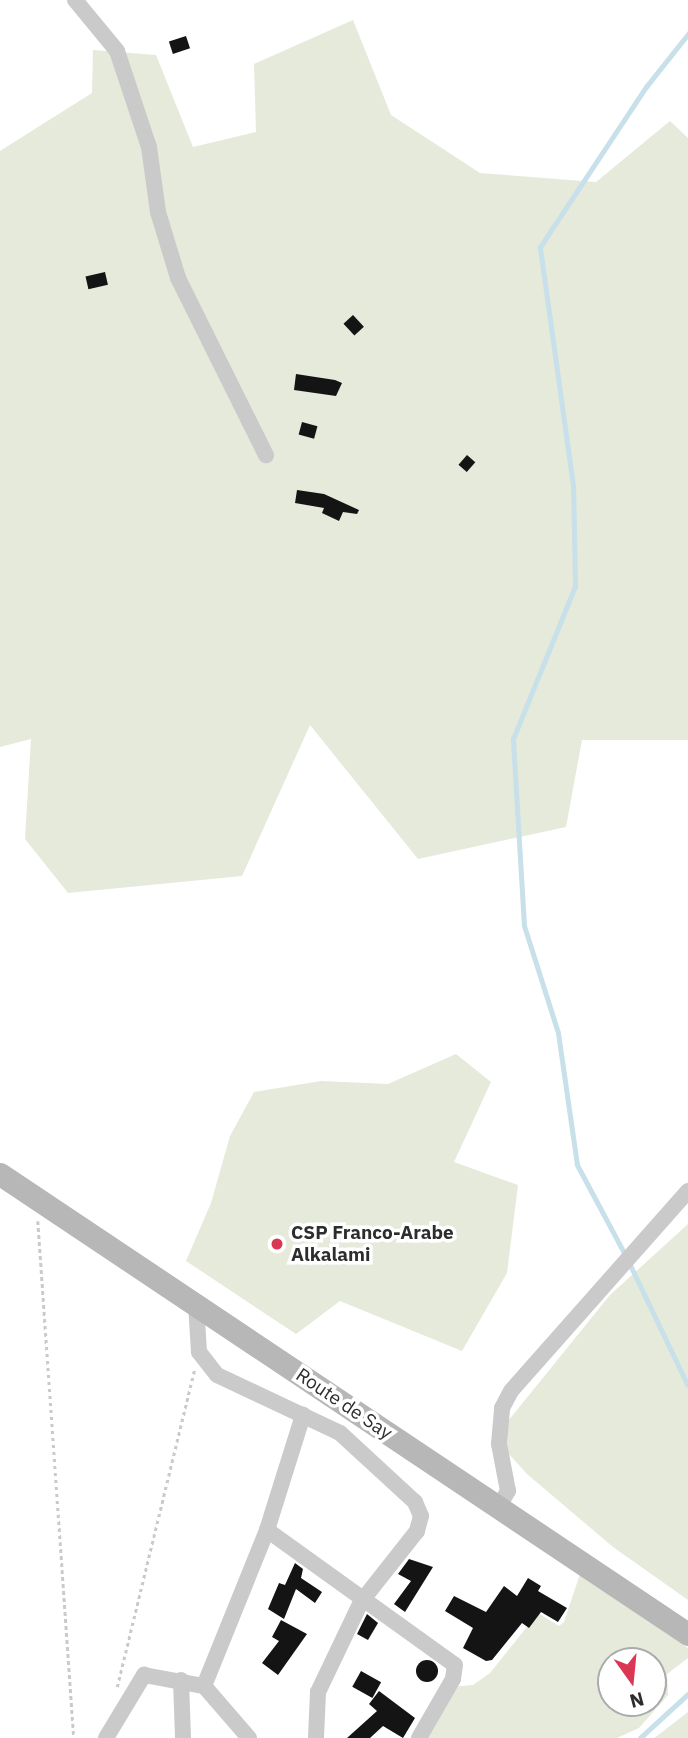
<!DOCTYPE html>
<html>
<head>
<meta charset="utf-8">
<style>
	body { margin:0 }
	#map { position:relative; width:688px; height:1738px; overflow:hidden; background:#fff; font-family:"IBM Plex Sans",sans-serif }
	div>[style] { position:absolute }
	[style*='--x'] { left:calc(var(--x)*1px); top:calc(var(--y)*1px); width:calc(var(--w)*1px); rotate:calc(var(--a)*1deg) }
	.green>* { inset:0; background:#e5eadb }
	.stream>* { height:4.5px; margin:-2.25px; padding:0 2.25px; transform-origin:2.25px; border-radius:2.25px; background:#c8e0e9 }
	.building>* { inset:0; background:#141414; transform-origin:0 0 }
	.round { border-radius:50% }
	.path>* { height:2.5px; margin-top:-1.25px; transform-origin:0; background:repeating-linear-gradient(90deg,#cacaca 0 3.5px,transparent 0 7px) }
	.street>* { height:16px; margin:-8px; padding:0 8px; transform-origin:8px; border-radius:8px; background:#cacaca }
	.secondary>* { height:23px; margin:-11.5px; padding:0 11.5px; transform-origin:11.5px; border-radius:11.5px; background:#b7b7b7 }
	.dots>* { width:19px; height:19px; translate:-50% -50%; box-sizing:border-box; border:4px solid #fff; border-radius:50% }
	span { translate:-50% -50%; white-space:nowrap; text-align:center; line-height:1.15; -webkit-text-stroke:7px #fff; paint-order:stroke }
	.poi-label { font-size:19px; color:#2d2d2d; font-weight:700 }
	.left { translate:0 -50%; text-align:left }
	.street-label { font-size:19px; color:#2d2d2d }
	.north { position:absolute; left:597px; top:1647px; width:70px; height:70px; box-sizing:border-box; background:#fff; border:2px solid #ababab; border-radius:50%; rotate:165deg; font-size:19px; font-weight:700; line-height:28px; text-align:center; color:#2d2d2d }
	.north::after { content:''; display:block; margin:auto; width:24px; height:32px; background:#dc3655; clip-path:polygon(50% 0,100% 100%,50% 72%,0 100%) }
</style>
</head>
<body>
<div id="map">
	<div class="green">
		<i style="clip-path:polygon(353px 20px,391px 115px,480px 173px,596px 182px,670px 121px,688px 138px,688px 740px,582px 740px,566px 827px,418px 859px,310px 725px,242px 876px,68px 893px,25px 839px,31px 739px,0 747px,0 151px,92px 93px,93px 50px,156px 55px,193px 147px,256px 132px,254px 64px)"></i>
		<i style="clip-path:polygon(456px 1054px,491px 1082px,454px 1162px,518px 1185px,507px 1273px,462px 1351px,340px 1301px,296px 1334px,186px 1261px,211px 1203px,230px 1136px,254px 1092px,321px 1081px,388px 1084px)"></i>
		<i style="clip-path:polygon(688px 1224px,688px 1600px,613px 1547px,527px 1474px,507px 1452px,508px 1421px,610px 1295px)"></i>
		<i style="clip-path:polygon(evenodd,580px 1574px,688px 1648px,688px 1658px,667px 1674px,668px 1695px,639px 1728px,617px 1738px,423px 1738px,451px 1687px,473px 1685px,490px 1673px,538px 1613px,559px 1626px,564px 1622px,580px 1574px,611px 1661px,653px 1661px,653px 1703px,611px 1703px,611px 1661px)"></i>
		<i style="clip-path:polygon(688px 1712px,688px 1738px,654px 1738px,657px 1736px)"></i>
	</div>
	<div class="stream">
		<i style="--x:625;--y:1255;--w:102;--a:-118.1"></i>
		<i style="--x:577;--y:1165;--w:133;--a:-98.2"></i>
		<i style="--x:558;--y:1033;--w:112;--a:-107.6"></i>
		<i style="--x:524;--y:926;--w:187;--a:-93.4"></i>
		<i style="--x:513;--y:739;--w:165;--a:-67.9"></i>
		<i style="--x:575;--y:586;--w:100;--a:-91.1"></i>
		<i style="--x:573;--y:486;--w:241;--a:-97.9"></i>
		<i style="--x:540;--y:247;--w:192;--a:-56.5"></i>
		<i style="--x:646;--y:87;--w:68;--a:-51.6"></i>
		<i style="--x:629;--y:1262;--w:136;--a:64.4"></i>
		<i style="--x:640;--y:1738;--w:65;--a:-42.5"></i>
	</div>
	<div class="building">
		<i style="left:186px;top:36px;width:13px;height:18px;rotate:72deg"></i>
		<i style="left:105px;top:272px;width:13px;height:20px;rotate:77deg"></i>
		<i style="left:353px;top:315px;width:16px;height:13px;rotate:47deg"></i>
		<i style="clip-path:polygon(296px 374px,335px 380px,342px 383px,336px 396px,294px 390px)"></i>
		<i style="left:302px;top:422px;width:16px;height:13px;rotate:15deg"></i>
		<i style="left:467px;top:455px;width:11px;height:13px;rotate:41deg"></i>
		<i style="clip-path:polygon(297px 490px,324px 494px,359px 510px,357px 514px,343px 512px,339px 521px,322px 513px,324px 508px,295px 503px)"></i>
		<i style="clip-path:polygon(409px 1559px,433px 1567px,405px 1612px,394px 1604px,411px 1581px,398px 1574px)"></i>
		<i style="clip-path:polygon(295px 1563px,303px 1569px,301px 1578px,322px 1592px,315px 1603px,296px 1589px,284px 1619px,268px 1609px,279px 1583px,285px 1585px)"></i>
		<i style="clip-path:polygon(528px 1578px,541px 1586px,538px 1591px,567px 1608px,558px 1622px,541px 1612px,529px 1628px,522px 1623px,492px 1660px,486px 1661px,463px 1648px,473px 1628px,445px 1611px,454px 1596px,486px 1612px,504px 1586px,517px 1596px)"></i>
		<i style="clip-path:polygon(367px 1614px,378px 1623px,368px 1640px,357px 1634px)"></i>
		<i style="clip-path:polygon(281px 1620px,307px 1634px,278px 1675px,262px 1663px,279px 1641px,272px 1637px)"></i>
		<i class="round" style="left:416px;top:1660px;width:22px;height:22px"></i>
		<i style="left:361px;top:1671px;width:23px;height:18px;rotate:29deg"></i>
		<i style="clip-path:polygon(379px 1691px,415px 1718px,403px 1738px,383px 1726px,370px 1738px,347px 1738px,377px 1711px,369px 1704px)"></i>
	</div>
	<div class="path">
		<i style="--x:38;--y:1221;--w:518;--a:86.02"></i>
		<i style="--x:117;--y:1687;--w:326;--a:-76.3"></i>
	</div>
	<div class="street">
		<i style="--x:75;--y:0;--w:66;--a:50.5"></i>
		<i style="--x:117;--y:51;--w:101;--a:71.6"></i>
		<i style="--x:149;--y:147;--w:66;--a:82.1"></i>
		<i style="--x:158;--y:212;--w:69;--a:73.1"></i>
		<i style="--x:178;--y:278;--w:198;--a:63.6"></i>
		<i style="--x:196;--y:1304;--w:48;--a:86.4"></i>
		<i style="--x:199;--y:1352;--w:29;--a:52"></i>
		<i style="--x:217;--y:1375;--w:136;--a:25.2"></i>
		<i style="--x:340;--y:1433;--w:102;--a:42.6"></i>
		<i style="--x:415;--y:1502;--w:15;--a:67"></i>
		<i style="--x:421;--y:1516;--w:16;--a:105"></i>
		<i style="--x:417;--y:1531;--w:90;--a:128.3"></i>
		<i style="--x:361;--y:1602;--w:100;--a:115.5"></i>
		<i style="--x:318;--y:1692;--w:46;--a:92.5"></i>
		<i style="--x:498;--y:1508;--w:20;--a:-60"></i>
		<i style="--x:508;--y:1491;--w:48;--a:-100.8"></i>
		<i style="--x:499;--y:1444;--w:36;--a:-85"></i>
		<i style="--x:502;--y:1408;--w:19;--a:-62"></i>
		<i style="--x:511;--y:1391;--w:267;--a:-48.5"></i>
		<i style="--x:267;--y:1530;--w:231;--a:35.7"></i>
		<i style="--x:455;--y:1665;--w:14;--a:98"></i>
		<i style="--x:453;--y:1679;--w:68;--a:120"></i>
		<i style="--x:181;--y:1680;--w:58;--a:88"></i>
		<i style="--x:204;--y:1686;--w:168;--a:-68"></i>
		<i style="--x:267;--y:1530;--w:121;--a:-72.6"></i>
		<i style="--x:106;--y:1738;--w:74;--a:-58.9"></i>
		<i style="--x:144;--y:1675;--w:61;--a:10.4"></i>
		<i style="--x:204;--y:1686;--w:69;--a:49.1"></i>
	</div>
	<div class="secondary">
		<i style="--x:0;--y:1174;--w:828;--a:33.77"></i>
	</div>
	<div class="dots">
		<i style="left:277px;top:1244px;background:#dc3655"></i>
	</div>
	<div class="poi-label">
		<span class="left" style="left:291px;top:1244px">CSP Franco-Arabe<br>Alkalami</span>
	</div>
	<div class="street-label">
		<span style="left:344px;top:1404px;rotate:34deg">Route de Say</span>
	</div>
	<div class="north">N</div>
</div>
</body>
</html>
